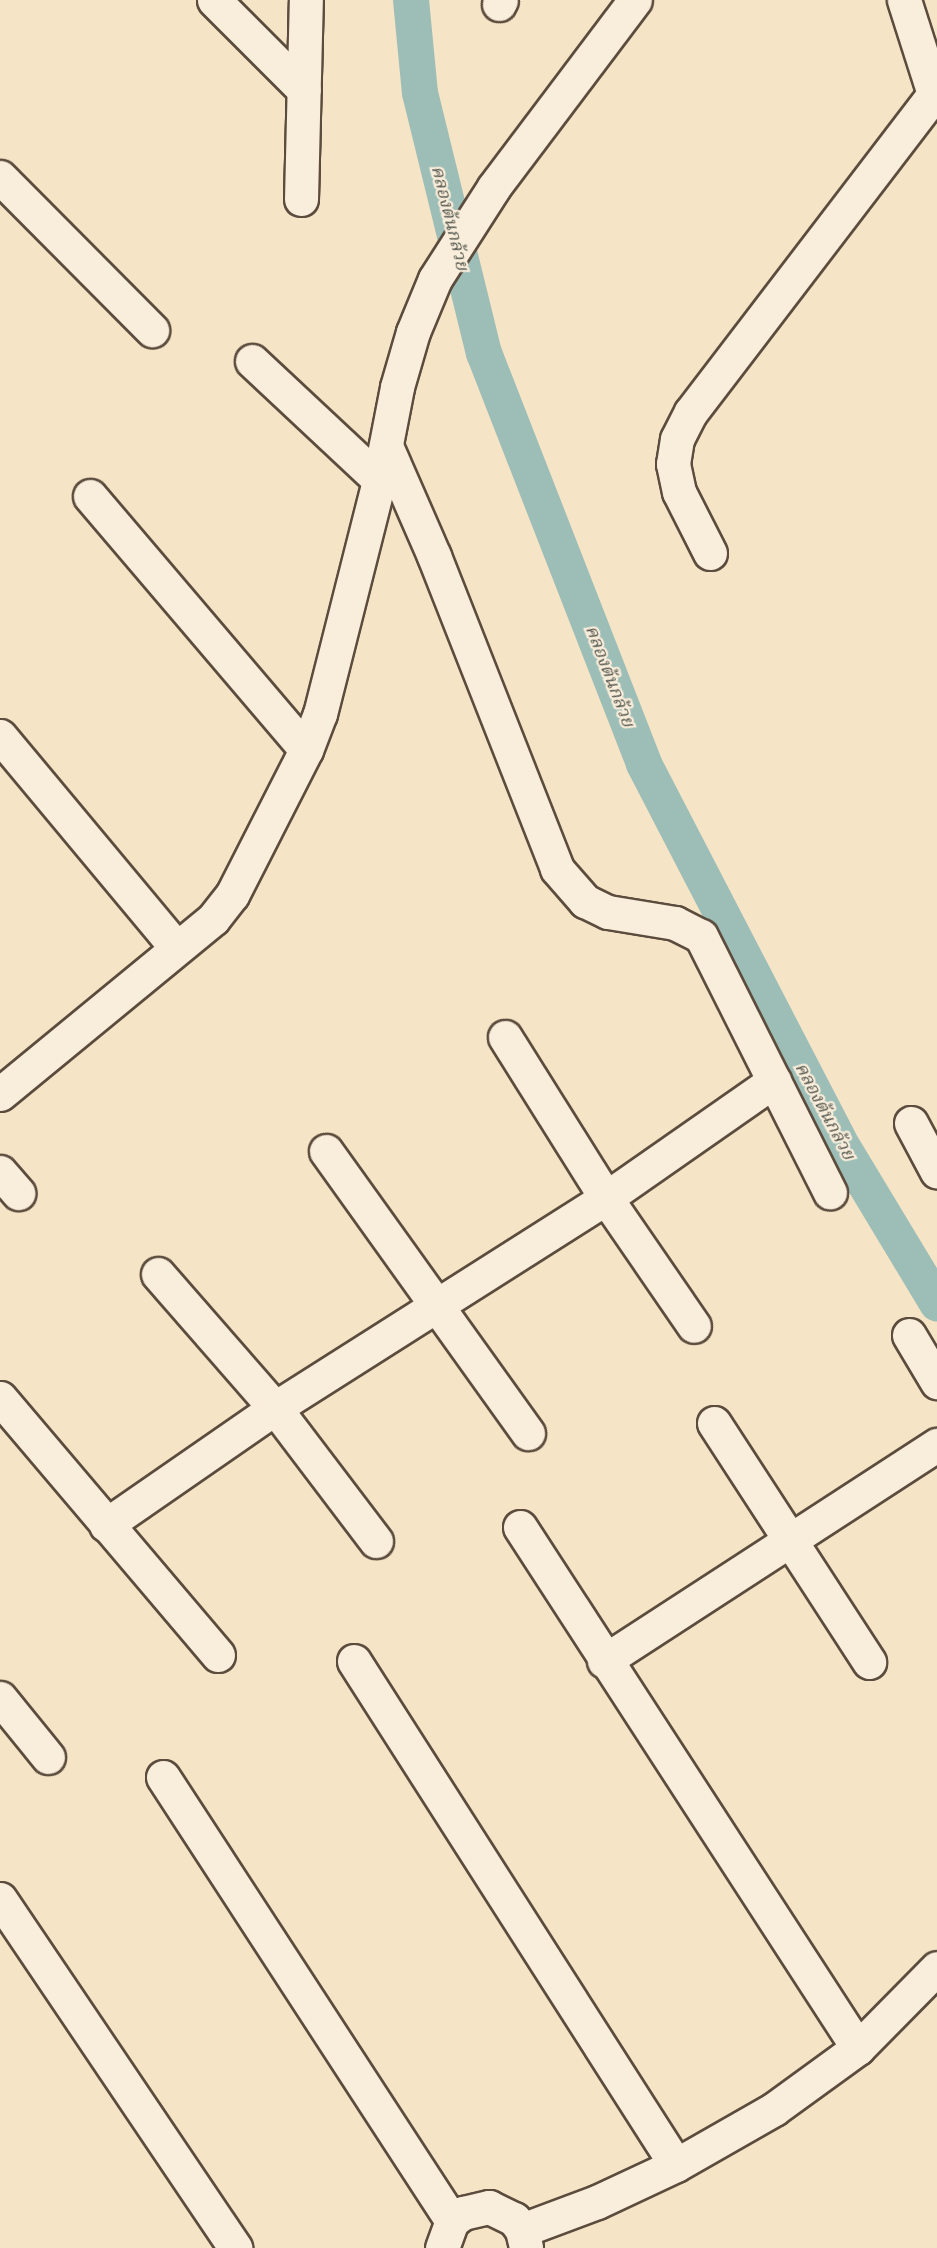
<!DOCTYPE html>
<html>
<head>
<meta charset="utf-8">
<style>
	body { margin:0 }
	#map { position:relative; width:937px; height:2248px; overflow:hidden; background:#f6e4c7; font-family:"IM FELL Great Primer","Noto Serif Thai",serif }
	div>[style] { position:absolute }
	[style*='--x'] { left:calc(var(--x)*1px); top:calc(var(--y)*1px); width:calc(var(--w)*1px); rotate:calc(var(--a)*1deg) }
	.canal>* { height:36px; margin:-18px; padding:0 18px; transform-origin:18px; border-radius:18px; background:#9dbeb7 }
	.roads { filter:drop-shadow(2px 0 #5b4c3d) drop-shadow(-2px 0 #5b4c3d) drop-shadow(0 2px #5b4c3d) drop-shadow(0 -2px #5b4c3d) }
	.minor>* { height:33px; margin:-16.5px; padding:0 16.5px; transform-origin:16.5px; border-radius:16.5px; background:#f9eddb }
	span { translate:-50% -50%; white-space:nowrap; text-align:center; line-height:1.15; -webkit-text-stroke:4.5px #f9eddb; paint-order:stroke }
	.water-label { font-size:18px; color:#50534a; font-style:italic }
</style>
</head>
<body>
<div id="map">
	<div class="canal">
		<i style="--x:411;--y:0;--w:93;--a:84.5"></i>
		<i style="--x:420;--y:93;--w:268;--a:76.2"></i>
		<i style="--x:484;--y:353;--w:441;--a:68.7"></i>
		<i style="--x:644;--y:764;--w:422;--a:62.6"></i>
		<i style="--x:838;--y:1139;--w:192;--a:58.9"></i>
	</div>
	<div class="roads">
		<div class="minor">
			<i style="--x:214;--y:0;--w:127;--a:45"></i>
			<i style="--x:499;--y:4;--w:4;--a:-63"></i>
			<i style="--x:0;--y:177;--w:216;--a:45.2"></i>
			<i style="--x:301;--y:199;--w:199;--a:-88.6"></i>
			<i style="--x:252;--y:361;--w:174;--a:43.1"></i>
			<i style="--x:386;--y:446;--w:120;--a:66.4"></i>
			<i style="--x:434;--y:556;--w:336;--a:68.5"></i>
			<i style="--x:557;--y:869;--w:43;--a:48.8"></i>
			<i style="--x:585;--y:901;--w:25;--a:26"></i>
			<i style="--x:608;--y:912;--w:68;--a:9.3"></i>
			<i style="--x:675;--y:923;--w:29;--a:27"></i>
			<i style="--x:701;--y:936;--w:287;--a:63.3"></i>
			<i style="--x:90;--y:496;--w:333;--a:49.6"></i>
			<i style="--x:710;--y:553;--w:68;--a:-116.9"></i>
			<i style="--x:679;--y:492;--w:29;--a:-102"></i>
			<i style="--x:673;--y:464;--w:25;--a:-81"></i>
			<i style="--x:677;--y:439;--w:30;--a:-63"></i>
			<i style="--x:691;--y:412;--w:400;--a:-52.6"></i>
			<i style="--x:934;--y:94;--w:99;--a:-107.7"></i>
			<i style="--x:0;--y:736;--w:273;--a:50.2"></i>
			<i style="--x:505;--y:1037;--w:190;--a:57.9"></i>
			<i style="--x:606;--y:1198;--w:155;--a:55.5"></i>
			<i style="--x:0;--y:1094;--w:276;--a:-39.4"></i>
			<i style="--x:213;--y:919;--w:31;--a:-52"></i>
			<i style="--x:232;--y:895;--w:163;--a:-63"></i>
			<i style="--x:306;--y:750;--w:39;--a:-69"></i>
			<i style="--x:320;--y:714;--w:241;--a:-75.8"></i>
			<i style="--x:379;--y:480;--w:95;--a:-79"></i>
			<i style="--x:397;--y:387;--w:57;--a:-73.8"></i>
			<i style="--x:413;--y:332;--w:57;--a:-67.5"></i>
			<i style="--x:435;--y:279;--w:109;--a:-57.3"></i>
			<i style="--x:494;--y:187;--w:234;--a:-53"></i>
			<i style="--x:911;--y:1123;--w:55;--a:62"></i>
			<i style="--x:326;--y:1151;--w:347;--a:54.4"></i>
			<i style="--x:0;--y:1172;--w:28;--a:49"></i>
			<i style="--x:158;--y:1274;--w:178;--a:48.9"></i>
			<i style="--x:275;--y:1408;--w:167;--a:52.8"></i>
			<i style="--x:909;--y:1335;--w:55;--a:59.2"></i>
			<i style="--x:0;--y:1398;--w:337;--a:49.7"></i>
			<i style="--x:714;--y:1423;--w:285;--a:57"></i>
			<i style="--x:106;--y:1525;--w:206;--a:-34.7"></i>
			<i style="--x:275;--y:1408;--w:392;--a:-32.4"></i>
			<i style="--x:606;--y:1198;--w:205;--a:-34.9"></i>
			<i style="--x:520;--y:1527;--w:621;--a:57.03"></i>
			<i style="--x:354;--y:1661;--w:598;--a:57.43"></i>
			<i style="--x:604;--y:1661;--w:397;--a:-33"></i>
			<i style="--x:0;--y:1698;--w:76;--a:50.9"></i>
			<i style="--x:163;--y:1777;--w:530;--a:56.94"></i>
			<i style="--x:0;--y:1899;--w:421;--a:56"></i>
			<i style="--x:522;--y:2230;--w:80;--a:-20.5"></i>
			<i style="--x:597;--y:2202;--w:87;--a:-25.1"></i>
			<i style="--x:676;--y:2165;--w:113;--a:-29.7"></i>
			<i style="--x:774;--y:2109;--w:104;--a:-36"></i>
			<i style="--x:858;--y:2048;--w:112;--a:-45.4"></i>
			<i style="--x:442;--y:2248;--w:29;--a:-70"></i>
			<i style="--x:452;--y:2221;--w:14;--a:-36"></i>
			<i style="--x:463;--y:2213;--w:27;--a:-13"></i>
			<i style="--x:489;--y:2207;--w:28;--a:26"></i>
			<i style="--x:514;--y:2219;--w:14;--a:54"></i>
			<i style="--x:522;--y:2230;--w:18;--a:77"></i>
		</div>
	</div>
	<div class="water-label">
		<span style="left:450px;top:218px;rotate:76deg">คลองต้นกล้วย</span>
		<span style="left:610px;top:676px;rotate:69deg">คลองต้นกล้วย</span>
		<span style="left:825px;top:1111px;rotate:62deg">คลองต้นกล้วย</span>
	</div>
</div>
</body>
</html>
